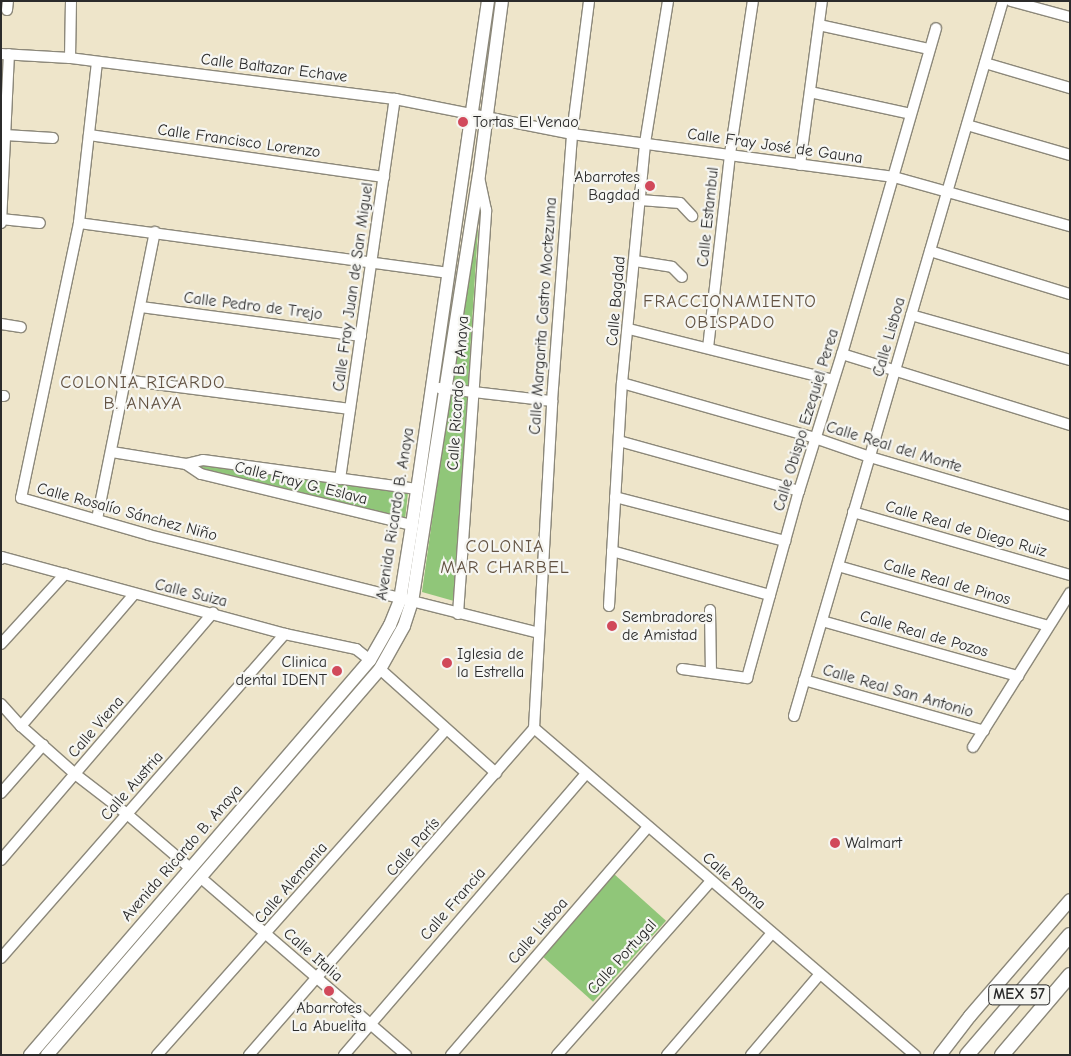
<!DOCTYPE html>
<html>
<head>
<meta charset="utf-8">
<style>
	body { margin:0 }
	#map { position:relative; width:1071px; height:1056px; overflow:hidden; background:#eee5ca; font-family:"Comic Neue",sans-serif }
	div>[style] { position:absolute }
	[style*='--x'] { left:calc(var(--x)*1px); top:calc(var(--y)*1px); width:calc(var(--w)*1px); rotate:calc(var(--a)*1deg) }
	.green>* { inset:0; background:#90c679; transform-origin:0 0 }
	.roads { filter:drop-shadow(1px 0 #8c887a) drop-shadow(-1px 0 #8c887a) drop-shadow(0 1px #8c887a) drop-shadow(0 -1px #8c887a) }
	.minor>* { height:10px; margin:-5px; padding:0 5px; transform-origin:5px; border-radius:5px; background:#fff }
	.major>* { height:12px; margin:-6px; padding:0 6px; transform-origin:6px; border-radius:6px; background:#fff }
	.highway>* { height:14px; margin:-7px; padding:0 7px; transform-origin:7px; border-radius:7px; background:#fff }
	.dots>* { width:14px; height:14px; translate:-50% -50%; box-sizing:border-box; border:2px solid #f6f6f2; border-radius:50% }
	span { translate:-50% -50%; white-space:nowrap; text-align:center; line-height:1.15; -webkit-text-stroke:4.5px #f6f6f2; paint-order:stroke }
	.shield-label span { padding:1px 4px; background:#f6f6f2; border:1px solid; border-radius:4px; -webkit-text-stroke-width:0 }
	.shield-label { font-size:15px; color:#2b2b2b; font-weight:700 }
	.street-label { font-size:16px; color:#2b2b2b }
	.poi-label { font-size:16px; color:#2b2b2b }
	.left { translate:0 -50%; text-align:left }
	.right { translate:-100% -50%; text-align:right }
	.neighbourhood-label { font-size:18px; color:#635343; letter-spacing:1px }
	.frame { position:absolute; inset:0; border:2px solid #2b2b2b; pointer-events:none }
</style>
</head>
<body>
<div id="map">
	<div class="green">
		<i style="clip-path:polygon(473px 229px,478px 230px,454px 601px,422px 592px)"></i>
		<i style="clip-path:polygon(203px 463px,408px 492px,405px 520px,201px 470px,199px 465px)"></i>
		<i style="left:614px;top:874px;width:70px;height:109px;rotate:42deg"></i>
	</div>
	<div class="roads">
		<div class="minor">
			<i style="--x:1011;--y:1;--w:61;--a:15.2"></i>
			<i style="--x:7;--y:10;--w:9;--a:-84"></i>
			<i style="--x:819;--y:25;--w:113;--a:12.3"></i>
			<i style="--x:1;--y:54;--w:69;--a:3.3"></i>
			<i style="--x:70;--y:58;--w:328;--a:7.2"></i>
			<i style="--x:395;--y:99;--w:180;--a:11.2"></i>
			<i style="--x:572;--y:134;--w:325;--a:7.6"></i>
			<i style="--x:894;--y:177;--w:183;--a:15.6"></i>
			<i style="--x:70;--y:58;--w:57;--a:-89"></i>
			<i style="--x:97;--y:62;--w:162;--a:96.4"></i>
			<i style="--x:79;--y:223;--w:281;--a:101.9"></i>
			<i style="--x:21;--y:498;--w:133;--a:16.1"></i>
			<i style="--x:149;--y:535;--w:401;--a:14.1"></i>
			<i style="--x:985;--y:63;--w:89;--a:16.4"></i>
			<i style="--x:810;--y:92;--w:103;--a:12.3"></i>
			<i style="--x:967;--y:125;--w:107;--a:16.2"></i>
			<i style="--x:5;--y:135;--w:48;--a:3.6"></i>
			<i style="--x:89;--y:135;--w:298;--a:8.1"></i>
			<i style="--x:800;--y:165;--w:165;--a:-82.4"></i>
			<i style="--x:640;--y:200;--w:40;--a:4.3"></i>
			<i style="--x:680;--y:203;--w:18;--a:47"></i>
			<i style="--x:1;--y:219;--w:39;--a:6"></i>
			<i style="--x:1;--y:223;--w:169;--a:-87.3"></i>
			<i style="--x:79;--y:223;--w:372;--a:7.7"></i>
			<i style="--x:930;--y:251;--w:146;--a:17.1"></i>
			<i style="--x:635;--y:261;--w:37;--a:9"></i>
			<i style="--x:672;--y:267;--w:14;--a:45"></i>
			<i style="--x:141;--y:307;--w:222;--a:7.5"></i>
			<i style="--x:911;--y:315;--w:165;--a:15.8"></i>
			<i style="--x:1;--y:324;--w:20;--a:9"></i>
			<i style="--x:629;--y:329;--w:210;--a:14"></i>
			<i style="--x:708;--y:348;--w:195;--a:-83.5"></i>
			<i style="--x:730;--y:154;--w:155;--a:-81.5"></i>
			<i style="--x:842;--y:354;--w:239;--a:17.3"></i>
			<i style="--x:124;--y:380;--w:228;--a:7.3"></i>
			<i style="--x:622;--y:383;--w:201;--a:15.9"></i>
			<i style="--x:815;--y:438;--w:58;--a:19.1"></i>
			<i style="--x:870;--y:457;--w:209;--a:16.4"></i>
			<i style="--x:439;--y:388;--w:114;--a:6.6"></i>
			<i style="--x:1;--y:396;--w:3;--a:0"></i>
			<i style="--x:619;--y:441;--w:187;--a:15.5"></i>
			<i style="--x:112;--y:452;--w:75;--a:9.2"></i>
			<i style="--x:186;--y:464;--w:17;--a:-13"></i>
			<i style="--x:203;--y:460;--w:216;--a:7.7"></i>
			<i style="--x:186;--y:464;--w:18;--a:34"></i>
			<i style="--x:201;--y:474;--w:217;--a:13.6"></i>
			<i style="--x:340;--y:479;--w:384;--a:-81.8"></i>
			<i style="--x:615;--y:497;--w:176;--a:14.5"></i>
			<i style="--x:853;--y:512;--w:226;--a:16.2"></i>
			<i style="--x:97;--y:519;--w:293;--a:-78.6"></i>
			<i style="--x:612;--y:551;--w:164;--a:15.6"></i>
			<i style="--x:1;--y:559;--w:2;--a:-63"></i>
			<i style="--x:2;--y:557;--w:293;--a:15.2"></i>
			<i style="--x:285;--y:634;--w:73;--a:11.9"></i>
			<i style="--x:356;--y:649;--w:18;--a:38"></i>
			<i style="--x:838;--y:566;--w:219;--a:15.9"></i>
			<i style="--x:609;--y:606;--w:223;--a:-86.7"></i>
			<i style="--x:622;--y:383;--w:241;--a:-84.5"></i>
			<i style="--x:645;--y:143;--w:144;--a:-80.8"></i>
			<i style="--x:710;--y:610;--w:62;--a:89.1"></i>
			<i style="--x:458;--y:614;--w:405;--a:-86"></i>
			<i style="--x:486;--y:210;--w:34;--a:-102"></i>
			<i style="--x:822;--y:621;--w:204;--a:15.7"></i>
			<i style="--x:1;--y:644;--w:95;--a:-47.6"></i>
			<i style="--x:380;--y:669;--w:156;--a:41.9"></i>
			<i style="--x:682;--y:669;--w:66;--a:7.9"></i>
			<i style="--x:747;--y:678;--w:194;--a:-74.5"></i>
			<i style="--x:799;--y:491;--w:144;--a:-72.6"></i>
			<i style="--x:842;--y:354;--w:339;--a:-73.9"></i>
			<i style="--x:804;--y:680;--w:187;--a:15.8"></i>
			<i style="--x:1;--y:704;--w:30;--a:48"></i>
			<i style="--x:21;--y:726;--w:72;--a:41.6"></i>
			<i style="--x:75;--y:774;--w:66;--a:37.6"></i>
			<i style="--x:127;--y:814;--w:83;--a:40.6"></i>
			<i style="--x:794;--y:716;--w:745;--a:-73.71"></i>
			<i style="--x:21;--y:726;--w:174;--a:-49.4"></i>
			<i style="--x:534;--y:728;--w:502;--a:40.64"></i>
			<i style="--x:973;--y:747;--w:182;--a:-57.8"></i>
			<i style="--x:1;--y:793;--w:64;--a:-48.8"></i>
			<i style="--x:1;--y:860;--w:326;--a:-49.4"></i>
			<i style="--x:200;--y:877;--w:272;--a:40.8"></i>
			<i style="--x:1;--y:958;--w:431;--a:-48.8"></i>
			<i style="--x:157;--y:1055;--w:435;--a:-48.4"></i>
			<i style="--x:249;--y:1055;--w:434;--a:-48.9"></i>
			<i style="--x:534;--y:728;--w:327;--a:-86.8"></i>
			<i style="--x:552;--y:401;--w:268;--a:-85.7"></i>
			<i style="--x:572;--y:134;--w:134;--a:-82.7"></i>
			<i style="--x:344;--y:1055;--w:371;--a:-49.3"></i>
			<i style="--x:451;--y:1055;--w:301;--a:-49.2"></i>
			<i style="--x:557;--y:1055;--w:232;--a:-48.5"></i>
			<i style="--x:667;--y:1055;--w:161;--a:-49.3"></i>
			<i style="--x:751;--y:1055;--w:106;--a:-49.6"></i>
		</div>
		<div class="major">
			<i style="--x:30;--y:1055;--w:521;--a:-49.28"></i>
			<i style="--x:370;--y:660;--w:40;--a:-60.3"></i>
			<i style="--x:390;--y:625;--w:27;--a:-68"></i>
			<i style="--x:400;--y:600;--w:76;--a:-80.9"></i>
			<i style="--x:412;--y:525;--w:529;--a:-81.75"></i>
			<i style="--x:47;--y:1055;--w:510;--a:-49.22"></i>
			<i style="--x:380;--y:669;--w:49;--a:-60.8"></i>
			<i style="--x:404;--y:626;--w:25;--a:-72"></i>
			<i style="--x:412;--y:602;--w:432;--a:-81.1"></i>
			<i style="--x:479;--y:175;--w:176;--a:-82.5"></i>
			<i style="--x:940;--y:1055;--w:49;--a:-52.4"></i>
			<i style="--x:970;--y:1016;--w:153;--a:-49.2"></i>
		</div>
		<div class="highway">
			<i style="--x:967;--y:1055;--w:158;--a:-49.4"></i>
			<i style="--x:1002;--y:1055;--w:105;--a:-49.6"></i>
		</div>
	</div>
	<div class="dots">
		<i style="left:463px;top:122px;background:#d1495b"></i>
		<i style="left:650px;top:186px;background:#d1495b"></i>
		<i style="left:612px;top:626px;background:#d1495b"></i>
		<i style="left:447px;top:663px;background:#d1495b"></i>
		<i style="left:337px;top:671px;background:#d1495b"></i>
		<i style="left:835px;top:843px;background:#d1495b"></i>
		<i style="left:329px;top:991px;background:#d1495b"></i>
	</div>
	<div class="shield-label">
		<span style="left:1019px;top:995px">MEX 57</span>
	</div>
	<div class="street-label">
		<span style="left:274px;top:68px;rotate:7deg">Calle Baltazar Echave</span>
		<span style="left:239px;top:141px;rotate:8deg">Calle Francisco Lorenzo</span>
		<span style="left:775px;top:146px;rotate:8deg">Calle Fray José de Gauna</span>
		<span style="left:708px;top:217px;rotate:-84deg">Calle Estambul</span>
		<span style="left:353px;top:287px;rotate:-82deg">Calle Fray Juan de San Miguel</span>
		<span style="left:616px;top:301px;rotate:-85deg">Calle Bagdad</span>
		<span style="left:253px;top:306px;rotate:7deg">Calle Pedro de Trejo</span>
		<span style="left:543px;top:316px;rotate:-86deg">Calle Margarita Castro Moctezuma</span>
		<span style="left:889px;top:337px;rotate:-74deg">Calle Lisboa</span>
		<span style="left:458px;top:393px;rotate:-86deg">Calle Ricardo B. Anaya</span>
		<span style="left:806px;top:420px;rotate:-73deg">Calle Obispo Ezequiel Perea</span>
		<span style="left:894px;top:447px;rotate:17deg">Calle Real del Monte</span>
		<span style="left:301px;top:483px;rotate:14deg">Calle Fray G. Eslava</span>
		<span style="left:127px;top:512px;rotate:15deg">Calle Rosalío Sánchez Niño</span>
		<span style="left:395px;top:514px;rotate:-81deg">Avenida Ricardo B. Anaya</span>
		<span style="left:966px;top:529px;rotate:16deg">Calle Real de Diego Ruiz</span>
		<span style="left:947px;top:582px;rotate:16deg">Calle Real de Pinos</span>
		<span style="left:191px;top:593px;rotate:14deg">Calle Suiza</span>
		<span style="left:924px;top:634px;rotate:16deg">Calle Real de Pozos</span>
		<span style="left:898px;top:691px;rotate:16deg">Calle Real San Antonio</span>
		<span style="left:96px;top:727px;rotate:-49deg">Calle Viena</span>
		<span style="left:132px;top:786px;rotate:-49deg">Calle Austria</span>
		<span style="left:413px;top:847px;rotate:-49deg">Calle París</span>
		<span style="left:182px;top:853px;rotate:-49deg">Avenida Ricardo B. Anaya</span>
		<span style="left:734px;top:881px;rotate:41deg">Calle Roma</span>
		<span style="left:291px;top:883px;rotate:-49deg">Calle Alemania</span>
		<span style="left:453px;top:904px;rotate:-49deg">Calle Francia</span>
		<span style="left:538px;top:931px;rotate:-49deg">Calle Lisboa</span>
		<span style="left:313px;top:955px;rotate:41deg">Calle Italia</span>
		<span style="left:622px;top:957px;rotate:-48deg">Calle Portugal</span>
	</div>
	<div class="poi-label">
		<span class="left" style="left:473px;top:122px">Tortas El Venao</span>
		<span class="right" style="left:640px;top:186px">Abarrotes<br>Bagdad</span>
		<span class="left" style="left:622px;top:626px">Sembradores<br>de Amistad</span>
		<span class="left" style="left:457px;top:663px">Iglesia de<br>la Estrella</span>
		<span class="right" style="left:327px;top:671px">Clinica<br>dental IDENT</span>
		<span class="left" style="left:845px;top:843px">Walmart</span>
		<span style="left:329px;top:1017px">Abarrotes<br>La Abuelita</span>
	</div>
	<div class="neighbourhood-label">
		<span style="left:730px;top:313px">FRACCIONAMIENTO<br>OBISPADO</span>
		<span style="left:143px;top:394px">COLONIA RICARDO<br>B. ANAYA</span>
		<span style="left:505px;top:558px">COLONIA<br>MAR CHARBEL</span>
	</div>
	<div class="frame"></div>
</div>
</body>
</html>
